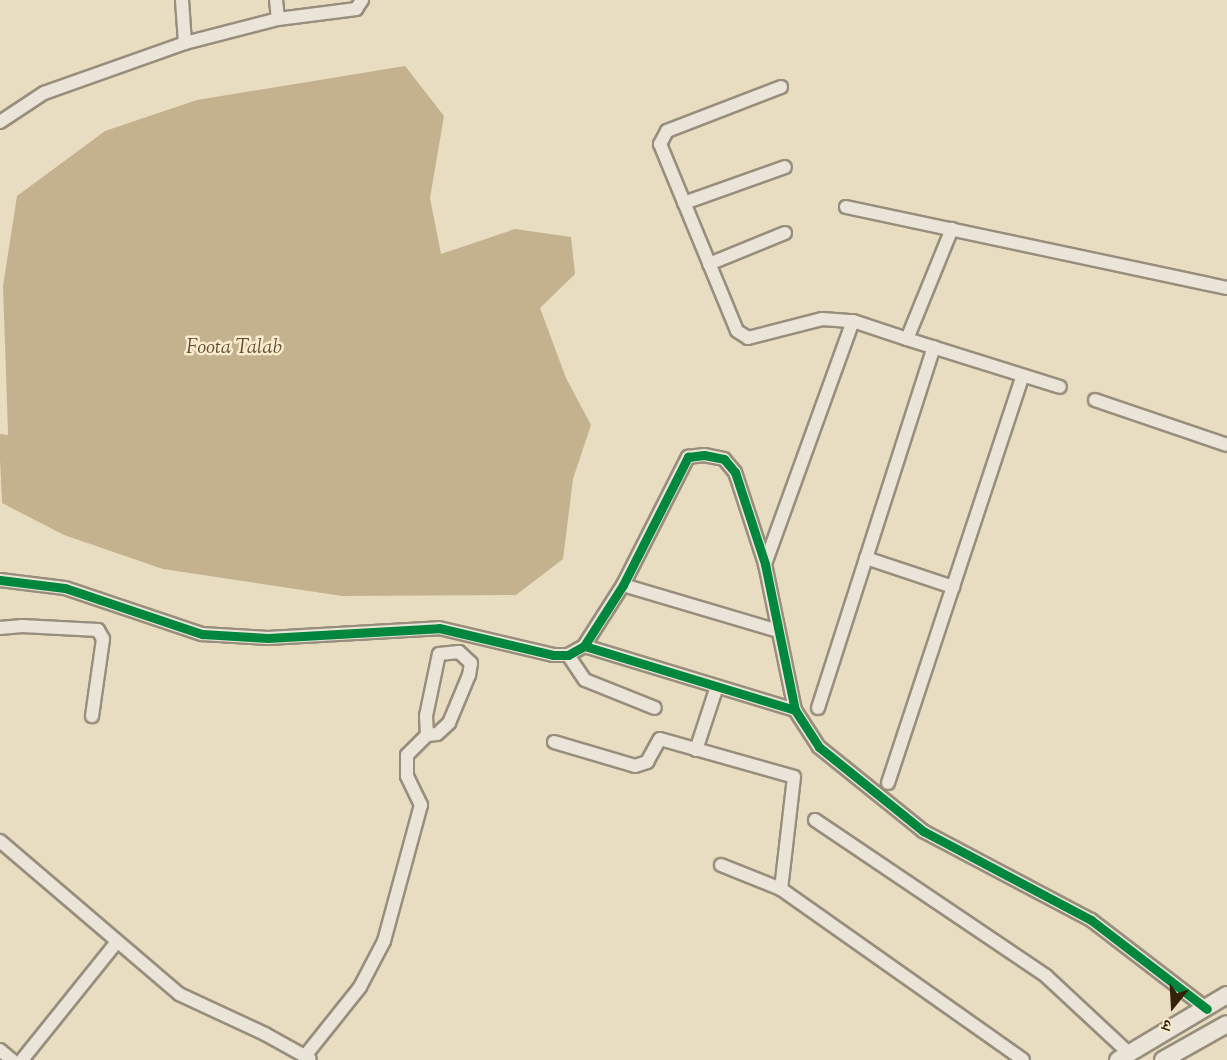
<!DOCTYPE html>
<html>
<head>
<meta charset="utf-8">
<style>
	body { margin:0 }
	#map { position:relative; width:1227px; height:1060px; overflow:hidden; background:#e8dcc1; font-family:"Sorts Mill Goudy","Noto Serif Devanagari",serif }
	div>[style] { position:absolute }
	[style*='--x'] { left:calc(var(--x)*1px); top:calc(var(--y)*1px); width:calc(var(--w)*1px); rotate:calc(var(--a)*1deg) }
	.water>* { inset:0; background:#c4b28f }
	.river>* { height:27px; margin:-13.5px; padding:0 13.5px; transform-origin:13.5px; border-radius:13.5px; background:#c4b28f }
	.roads { filter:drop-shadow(2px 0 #988e7c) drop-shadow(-2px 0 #988e7c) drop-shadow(0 2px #988e7c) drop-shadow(0 -2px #988e7c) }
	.minor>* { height:12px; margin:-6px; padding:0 6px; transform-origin:6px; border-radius:6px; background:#ebe4d8 }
	.secondary>* { height:16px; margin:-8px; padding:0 8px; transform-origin:8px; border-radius:8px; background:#ebe4d8 }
	.cycleway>* { height:9px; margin:-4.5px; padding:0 4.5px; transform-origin:4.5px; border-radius:4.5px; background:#00873e }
	span { translate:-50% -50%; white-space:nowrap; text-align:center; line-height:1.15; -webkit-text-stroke:5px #faeccd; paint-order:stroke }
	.water-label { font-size:20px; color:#624d31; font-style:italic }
	.north { position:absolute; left:1143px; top:976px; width:60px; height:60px; -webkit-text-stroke:4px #faeccd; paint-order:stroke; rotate:198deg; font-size:16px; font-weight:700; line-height:24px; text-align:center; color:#35210a }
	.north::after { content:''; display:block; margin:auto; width:21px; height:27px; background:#35210a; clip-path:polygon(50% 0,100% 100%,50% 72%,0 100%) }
</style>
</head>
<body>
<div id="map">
	<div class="water">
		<i style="clip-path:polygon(405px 66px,444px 116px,430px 198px,441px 254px,515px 229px,571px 237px,575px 274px,540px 308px,566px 378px,591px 425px,573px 479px,563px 559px,516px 595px,342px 596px,163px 569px,64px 535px,2px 503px,0 458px,8px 433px,3px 286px,17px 196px,105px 131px,197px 100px)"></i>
	</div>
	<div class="river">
		<i style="--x:0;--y:447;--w:5;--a:22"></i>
	</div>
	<div class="roads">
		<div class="minor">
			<i style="--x:182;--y:0;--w:43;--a:86"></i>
			<i style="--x:276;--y:0;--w:19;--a:84"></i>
			<i style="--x:781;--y:87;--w:122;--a:158.9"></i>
			<i style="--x:667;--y:131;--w:15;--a:118"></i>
			<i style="--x:660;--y:144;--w:202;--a:67.6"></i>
			<i style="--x:737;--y:331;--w:13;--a:32"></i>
			<i style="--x:748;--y:338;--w:76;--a:-14.4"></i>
			<i style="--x:822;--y:319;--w:31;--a:4"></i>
			<i style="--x:0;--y:122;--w:53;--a:-33.4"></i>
			<i style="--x:44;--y:93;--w:150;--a:-19.5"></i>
			<i style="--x:185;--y:43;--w:96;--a:-14.5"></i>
			<i style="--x:278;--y:19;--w:79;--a:-7.3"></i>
			<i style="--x:356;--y:9;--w:11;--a:-56"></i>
			<i style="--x:684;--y:203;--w:107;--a:-19.6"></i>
			<i style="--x:846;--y:207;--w:390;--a:12"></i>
			<i style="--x:709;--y:264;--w:82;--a:-22.2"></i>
			<i style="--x:907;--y:339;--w:160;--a:17.4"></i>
			<i style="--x:1095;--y:400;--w:139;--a:18.8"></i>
			<i style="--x:866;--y:558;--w:92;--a:18.4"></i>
			<i style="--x:765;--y:564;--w:258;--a:-70.1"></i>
			<i style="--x:853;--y:321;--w:57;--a:18.4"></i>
			<i style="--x:907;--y:339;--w:119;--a:-67.8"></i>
			<i style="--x:0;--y:580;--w:65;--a:7"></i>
			<i style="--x:65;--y:588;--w:145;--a:18.6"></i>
			<i style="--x:202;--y:634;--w:66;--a:3.5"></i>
			<i style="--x:268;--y:638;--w:171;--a:-3.3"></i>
			<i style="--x:439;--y:628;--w:117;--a:13.3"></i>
			<i style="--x:553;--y:655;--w:15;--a:0"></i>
			<i style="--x:568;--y:655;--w:18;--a:-29"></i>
			<i style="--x:623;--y:585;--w:162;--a:16.5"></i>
			<i style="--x:0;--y:628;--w:22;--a:-5"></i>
			<i style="--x:22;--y:626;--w:76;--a:3"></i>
			<i style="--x:98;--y:630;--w:10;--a:61"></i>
			<i style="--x:103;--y:639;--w:78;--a:98.1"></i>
			<i style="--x:568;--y:655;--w:30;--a:56"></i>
			<i style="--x:585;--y:680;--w:75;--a:21.8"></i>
			<i style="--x:818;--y:708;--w:379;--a:-72.2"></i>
			<i style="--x:795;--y:710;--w:220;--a:-163.1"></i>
			<i style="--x:584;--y:646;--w:72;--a:-57.4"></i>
			<i style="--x:623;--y:585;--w:144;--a:-63.1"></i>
			<i style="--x:688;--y:457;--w:16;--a:-7"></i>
			<i style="--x:704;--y:455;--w:20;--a:11"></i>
			<i style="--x:724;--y:459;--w:17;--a:50"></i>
			<i style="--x:735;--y:472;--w:97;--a:71.9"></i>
			<i style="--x:765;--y:564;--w:149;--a:78.4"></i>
			<i style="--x:795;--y:710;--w:44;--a:57"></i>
			<i style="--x:819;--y:747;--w:134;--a:38.9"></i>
			<i style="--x:923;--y:831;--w:190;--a:27.9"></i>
			<i style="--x:1091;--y:920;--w:146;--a:37.5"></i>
			<i style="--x:554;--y:742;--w:84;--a:16.5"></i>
			<i style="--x:635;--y:766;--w:13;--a:-18"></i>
			<i style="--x:647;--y:762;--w:26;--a:-61"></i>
			<i style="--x:660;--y:739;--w:139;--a:15.8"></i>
			<i style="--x:794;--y:777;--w:113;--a:96.6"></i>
			<i style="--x:781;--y:889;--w:296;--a:35.2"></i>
			<i style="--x:696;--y:750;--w:67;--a:-71.8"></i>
			<i style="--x:888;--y:783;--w:428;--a:-71.7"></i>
			<i style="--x:815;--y:820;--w:279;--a:34"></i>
			<i style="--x:1046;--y:976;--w:115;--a:42.9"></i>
			<i style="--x:0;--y:841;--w:235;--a:40.5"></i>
			<i style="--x:179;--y:994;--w:95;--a:24.9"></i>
			<i style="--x:265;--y:1034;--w:51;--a:29.1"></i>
			<i style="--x:721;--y:865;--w:65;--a:21.8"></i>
			<i style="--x:0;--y:1050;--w:16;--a:40"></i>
			<i style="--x:305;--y:1056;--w:88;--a:-51.4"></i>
			<i style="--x:360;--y:987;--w:52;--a:-62.4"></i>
			<i style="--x:384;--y:941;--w:141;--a:-74.8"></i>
			<i style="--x:421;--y:805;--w:32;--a:-116"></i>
			<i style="--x:407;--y:776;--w:21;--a:-90"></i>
			<i style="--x:407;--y:755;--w:28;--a:-45"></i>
			<i style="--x:427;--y:735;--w:19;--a:-93"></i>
			<i style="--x:426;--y:716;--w:63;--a:-78.2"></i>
			<i style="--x:439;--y:654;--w:20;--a:-6"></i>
			<i style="--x:459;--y:652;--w:16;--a:43"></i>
			<i style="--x:471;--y:663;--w:12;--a:99"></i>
			<i style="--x:469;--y:675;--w:52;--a:112.6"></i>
			<i style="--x:449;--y:723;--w:16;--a:137"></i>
			<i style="--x:437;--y:734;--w:10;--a:174"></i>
			<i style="--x:22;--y:1060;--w:151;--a:-51.2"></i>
		</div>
		<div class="secondary">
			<i style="--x:1118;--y:1060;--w:127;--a:-30.8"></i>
			<i style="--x:1163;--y:1060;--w:73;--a:-29.4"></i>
		</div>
	</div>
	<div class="cycleway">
		<i style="--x:0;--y:580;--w:65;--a:7"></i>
		<i style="--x:65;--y:588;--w:145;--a:18.6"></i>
		<i style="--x:202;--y:634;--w:66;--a:3.5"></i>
		<i style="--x:268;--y:638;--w:171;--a:-3.3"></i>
		<i style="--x:439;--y:628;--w:117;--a:13.3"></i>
		<i style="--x:553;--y:655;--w:15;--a:0"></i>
		<i style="--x:568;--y:655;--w:18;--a:-29"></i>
		<i style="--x:795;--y:710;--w:220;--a:-163.1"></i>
		<i style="--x:584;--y:646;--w:72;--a:-57.4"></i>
		<i style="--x:623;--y:585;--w:144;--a:-63.1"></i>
		<i style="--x:688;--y:457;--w:16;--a:-7"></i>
		<i style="--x:704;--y:455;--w:20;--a:11"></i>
		<i style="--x:724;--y:459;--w:17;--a:50"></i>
		<i style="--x:735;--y:472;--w:97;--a:71.9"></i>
		<i style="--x:765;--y:564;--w:149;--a:78.4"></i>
		<i style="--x:795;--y:710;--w:44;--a:57"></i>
		<i style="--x:819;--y:747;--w:134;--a:38.9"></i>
		<i style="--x:923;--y:831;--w:190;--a:27.9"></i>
		<i style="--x:1091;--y:920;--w:146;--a:37.5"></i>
	</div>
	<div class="water-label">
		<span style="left:234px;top:348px">Foota Talab</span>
	</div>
	<div class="north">उ</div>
</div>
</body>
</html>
